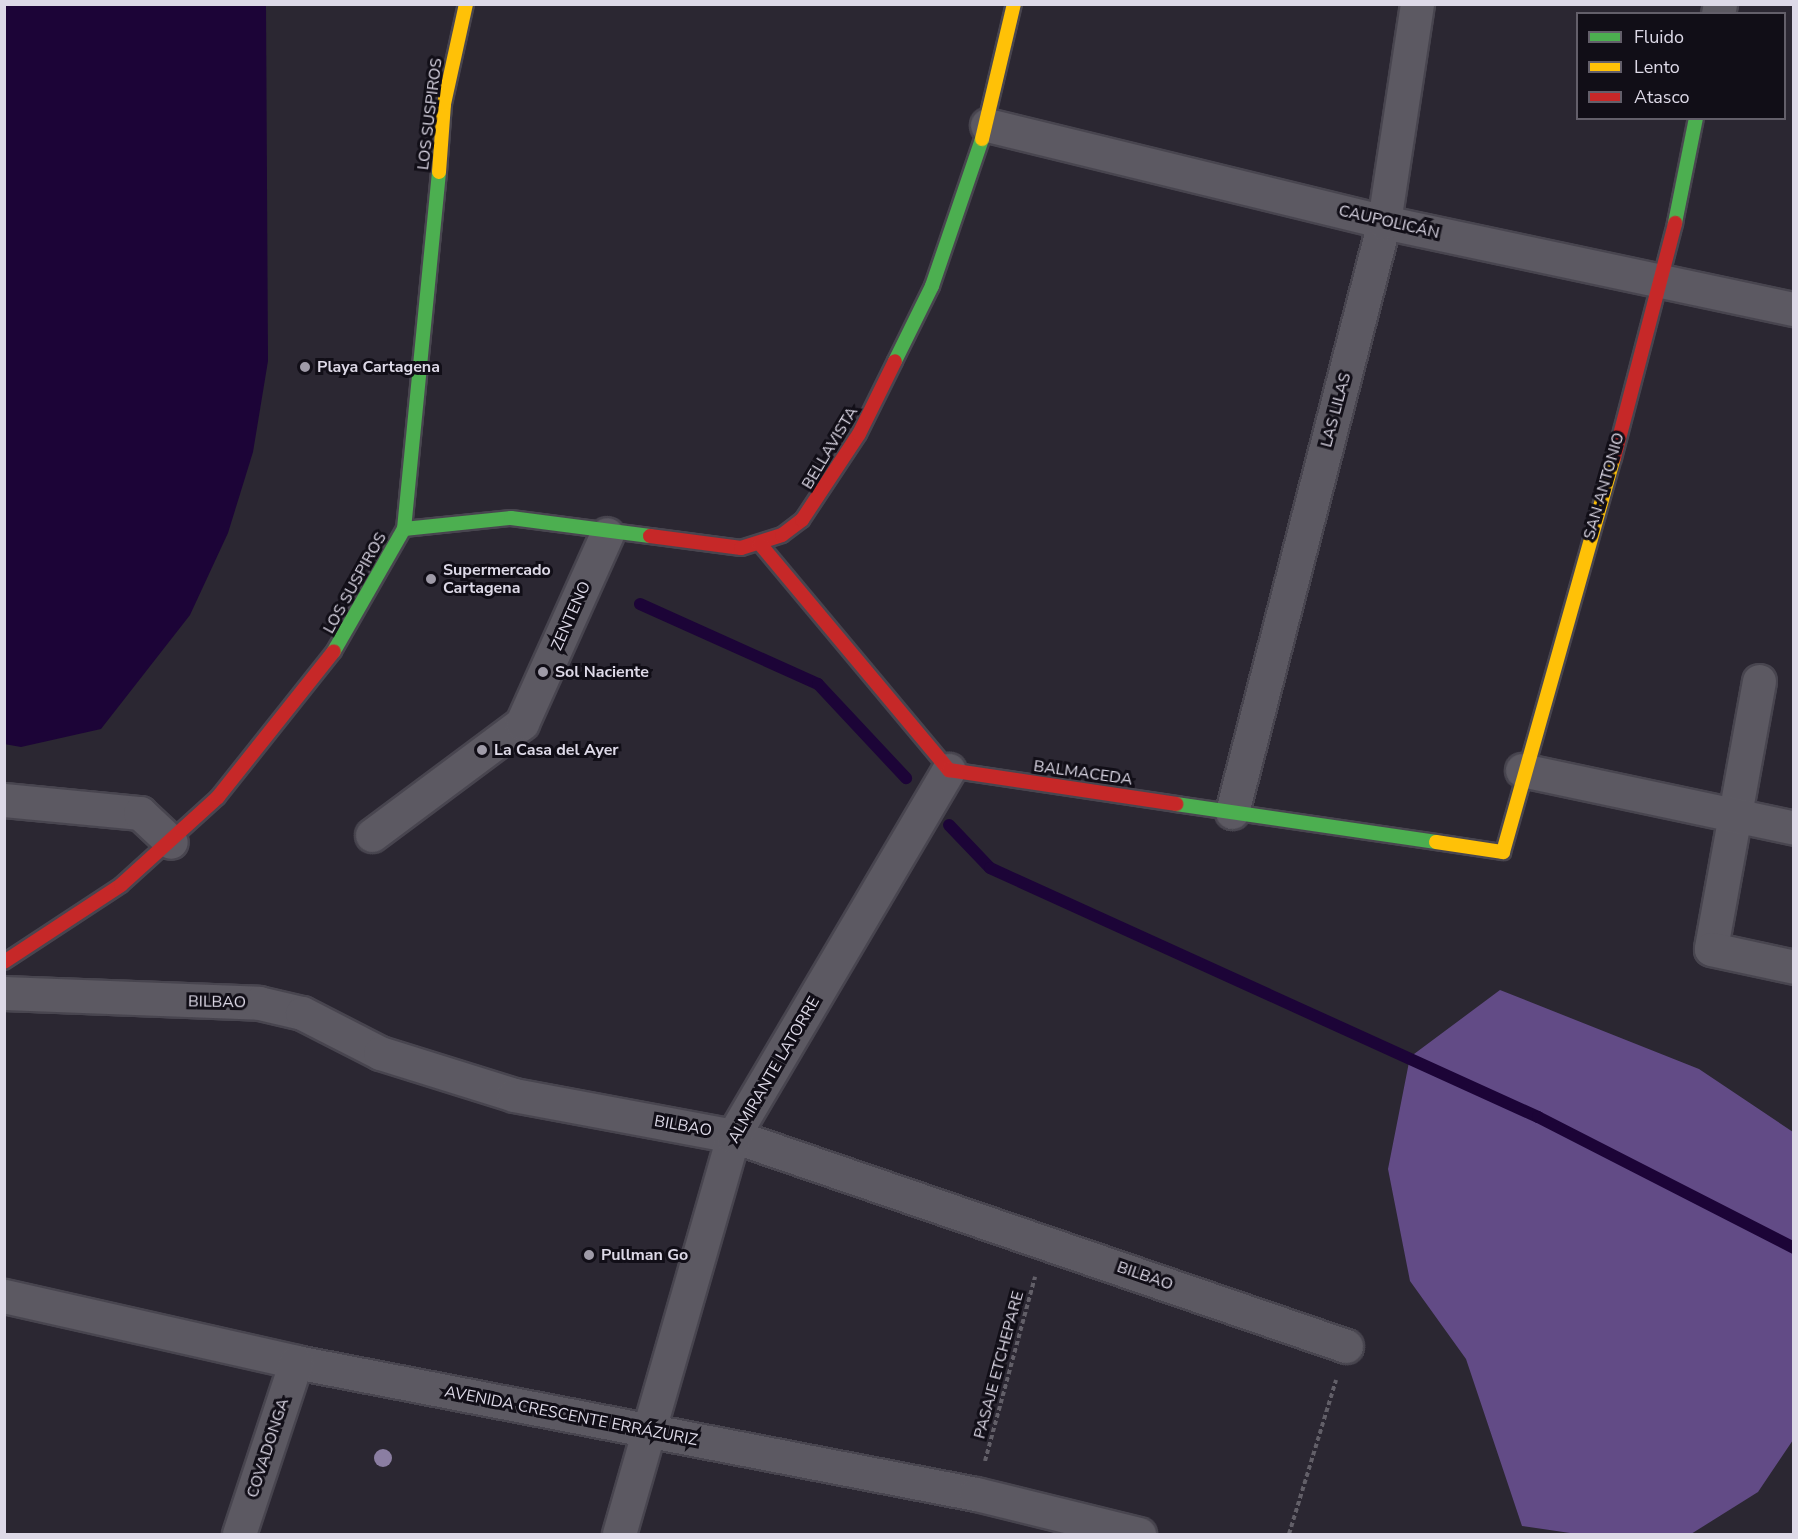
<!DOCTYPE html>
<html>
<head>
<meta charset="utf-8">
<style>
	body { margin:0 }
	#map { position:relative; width:1798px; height:1539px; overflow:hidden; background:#2b2732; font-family:"Nunito Sans",sans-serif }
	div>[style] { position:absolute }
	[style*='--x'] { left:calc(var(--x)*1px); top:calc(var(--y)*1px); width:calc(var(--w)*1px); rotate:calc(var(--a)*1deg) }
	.forest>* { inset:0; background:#624b86 }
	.water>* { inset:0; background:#1c0437 }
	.stream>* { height:12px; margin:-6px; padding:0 6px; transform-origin:6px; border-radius:6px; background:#1c0437 }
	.path>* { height:4px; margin-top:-2px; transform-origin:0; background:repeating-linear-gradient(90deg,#625f68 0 4.5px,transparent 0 7.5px) }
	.roads { filter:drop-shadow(2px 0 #48454f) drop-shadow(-2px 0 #48454f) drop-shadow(0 2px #48454f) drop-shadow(0 -2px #48454f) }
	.street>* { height:33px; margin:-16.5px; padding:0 16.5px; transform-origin:16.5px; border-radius:16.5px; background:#5c5962 }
	.fast>* { height:14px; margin:-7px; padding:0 7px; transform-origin:7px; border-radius:7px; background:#4caf50 }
	.slow>* { height:14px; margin:-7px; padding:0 7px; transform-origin:7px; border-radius:7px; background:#ffc107 }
	.jam>* { height:14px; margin:-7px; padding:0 7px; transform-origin:7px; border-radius:7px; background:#c62828 }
	.trees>* { width:18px; height:18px; margin:-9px; border-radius:50%; background:#8b7ea2 }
	.dots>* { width:16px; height:16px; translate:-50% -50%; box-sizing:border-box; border:3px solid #110e17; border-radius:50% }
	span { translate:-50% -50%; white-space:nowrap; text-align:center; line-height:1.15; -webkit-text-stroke:6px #110e17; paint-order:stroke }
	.street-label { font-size:16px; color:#ddd9e7 }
	.poi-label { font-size:16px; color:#ddd9e7; font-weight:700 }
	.left { translate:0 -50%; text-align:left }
	.frame { position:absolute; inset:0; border:6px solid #ddd9e7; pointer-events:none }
	.legend { position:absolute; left:1576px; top:12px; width:210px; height:108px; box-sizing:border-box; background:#110e17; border:2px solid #635f6a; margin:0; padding:8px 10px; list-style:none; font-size:18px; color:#ddd9e7 }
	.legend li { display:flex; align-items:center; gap:12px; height:30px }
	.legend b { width:30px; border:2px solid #635f6a }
</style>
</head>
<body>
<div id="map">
	<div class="forest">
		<i style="clip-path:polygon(1500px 990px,1699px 1069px,1793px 1132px,1793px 1440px,1758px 1492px,1691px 1534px,1577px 1534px,1522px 1526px,1466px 1359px,1410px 1281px,1388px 1169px,1410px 1057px)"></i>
	</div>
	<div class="water">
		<i style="clip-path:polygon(5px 4px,266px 5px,268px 361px,253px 452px,228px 533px,190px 615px,101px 729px,21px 747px,4px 744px)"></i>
	</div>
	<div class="stream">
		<i style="--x:640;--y:604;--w:195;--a:24.2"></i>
		<i style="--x:818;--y:684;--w:129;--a:46.9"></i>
		<i style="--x:949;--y:825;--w:59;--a:46.4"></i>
		<i style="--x:990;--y:868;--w:602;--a:24.44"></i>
		<i style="--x:1538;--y:1117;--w:288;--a:27.1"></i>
	</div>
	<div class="path">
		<i style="--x:985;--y:1461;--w:191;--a:-74.8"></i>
		<i style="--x:1289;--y:1534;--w:161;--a:-73"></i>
	</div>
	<div class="roads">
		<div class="street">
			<i style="--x:1718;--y:14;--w:10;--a:-79"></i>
			<i style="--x:987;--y:125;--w:409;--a:13.7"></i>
			<i style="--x:1384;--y:222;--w:419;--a:12"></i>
			<i style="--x:1759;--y:681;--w:272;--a:100.2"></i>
			<i style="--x:1711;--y:949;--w:85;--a:12.2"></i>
			<i style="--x:1522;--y:770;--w:278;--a:12"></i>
			<i style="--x:4;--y:800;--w:137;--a:5.5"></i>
			<i style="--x:140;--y:813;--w:42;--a:43.1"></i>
			<i style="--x:1232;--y:812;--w:609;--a:-75.55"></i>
			<i style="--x:1384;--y:222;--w:220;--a:-81.4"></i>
			<i style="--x:372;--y:835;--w:187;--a:-36.7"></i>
			<i style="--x:522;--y:723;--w:207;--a:-65.8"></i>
			<i style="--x:4;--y:993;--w:255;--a:2.2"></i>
			<i style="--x:259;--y:1003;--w:44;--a:13.1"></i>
			<i style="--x:302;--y:1013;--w:88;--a:27.1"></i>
			<i style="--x:380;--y:1053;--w:140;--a:17.4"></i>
			<i style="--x:514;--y:1095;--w:223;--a:10.6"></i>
			<i style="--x:733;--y:1136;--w:648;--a:18.91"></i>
			<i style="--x:4;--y:1296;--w:299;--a:12.7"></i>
			<i style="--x:296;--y:1362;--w:693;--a:10.99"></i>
			<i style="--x:976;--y:1494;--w:168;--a:13.8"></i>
			<i style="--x:239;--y:1534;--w:181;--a:-71.7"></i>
			<i style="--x:619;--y:1534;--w:414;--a:-74"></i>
			<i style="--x:733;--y:1136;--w:425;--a:-59.5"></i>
		</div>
		<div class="fast">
			<i style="--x:1675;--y:223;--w:107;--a:-78.7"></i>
			<i style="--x:895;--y:361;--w:84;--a:-63.7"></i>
			<i style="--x:932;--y:286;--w:155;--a:-71.2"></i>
			<i style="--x:404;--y:529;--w:108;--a:-5.9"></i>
			<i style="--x:511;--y:518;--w:140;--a:7.4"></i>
			<i style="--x:334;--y:651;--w:141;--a:-60.2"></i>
			<i style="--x:404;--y:529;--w:359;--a:-84.4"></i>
			<i style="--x:1176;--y:804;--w:263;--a:8.3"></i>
		</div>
		<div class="slow">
			<i style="--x:982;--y:139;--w:139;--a:-76.7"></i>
			<i style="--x:439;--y:172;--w:68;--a:-85.8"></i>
			<i style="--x:444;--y:104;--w:102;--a:-77.6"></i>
			<i style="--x:1436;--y:842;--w:68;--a:8.5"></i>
			<i style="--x:1503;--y:852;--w:409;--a:-74.3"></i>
		</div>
		<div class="jam">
			<i style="--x:1614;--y:458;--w:243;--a:-75.4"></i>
			<i style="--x:650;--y:536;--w:92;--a:7.5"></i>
			<i style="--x:741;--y:548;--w:43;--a:-17.6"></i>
			<i style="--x:782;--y:535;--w:25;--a:-37"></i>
			<i style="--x:802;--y:520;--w:103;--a:-56.5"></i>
			<i style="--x:859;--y:434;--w:81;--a:-63.7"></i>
			<i style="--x:760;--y:544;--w:295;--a:50.1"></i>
			<i style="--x:949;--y:770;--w:230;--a:8.5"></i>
			<i style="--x:4;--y:962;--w:140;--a:-33.3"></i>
			<i style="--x:121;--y:885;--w:131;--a:-42.2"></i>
			<i style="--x:218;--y:797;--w:186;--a:-51.5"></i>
		</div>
	</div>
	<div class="trees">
		<i style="left:383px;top:1458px"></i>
	</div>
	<div class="dots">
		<i style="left:305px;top:367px;background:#9f9ba8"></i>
		<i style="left:431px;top:579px;background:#9f9ba8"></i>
		<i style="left:543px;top:672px;background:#9f9ba8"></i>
		<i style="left:482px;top:750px;background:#9f9ba8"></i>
		<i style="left:589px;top:1255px;background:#9f9ba8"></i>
	</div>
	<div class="street-label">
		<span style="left:430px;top:114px;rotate:-83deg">LOS SUSPIROS</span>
		<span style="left:1389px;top:222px;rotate:13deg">CAUPOLICÁN</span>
		<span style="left:1336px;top:410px;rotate:-75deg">LAS LILAS</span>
		<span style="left:830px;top:448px;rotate:-59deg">BELLAVISTA</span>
		<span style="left:1604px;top:486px;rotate:-74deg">SAN ANTONIO</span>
		<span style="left:355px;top:583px;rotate:-61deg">LOS SUSPIROS</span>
		<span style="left:571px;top:616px;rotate:-66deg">ZENTENO</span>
		<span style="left:1083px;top:773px;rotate:8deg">BALMACEDA</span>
		<span style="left:217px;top:1002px;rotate:1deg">BILBAO</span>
		<span style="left:774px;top:1070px;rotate:-60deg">ALMIRANTE LATORRE</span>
		<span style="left:683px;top:1126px;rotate:10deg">BILBAO</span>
		<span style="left:1145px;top:1276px;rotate:19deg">BILBAO</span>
		<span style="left:999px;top:1365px;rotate:-75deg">PASAJE ETCHEPARE</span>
		<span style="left:571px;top:1416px;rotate:11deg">AVENIDA CRESCENTE ERRÁZURIZ</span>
		<span style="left:268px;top:1448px;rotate:-72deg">COVADONGA</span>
	</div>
	<div class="poi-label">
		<span class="left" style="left:317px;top:367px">Playa Cartagena</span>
		<span class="left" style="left:443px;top:579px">Supermercado<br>Cartagena</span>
		<span class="left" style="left:555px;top:672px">Sol Naciente</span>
		<span class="left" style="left:494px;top:750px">La Casa del Ayer</span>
		<span class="left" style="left:601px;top:1255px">Pullman Go</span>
	</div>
	<div class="frame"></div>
	<ul class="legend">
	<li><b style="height:8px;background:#4caf50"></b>Fluido</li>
	<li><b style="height:8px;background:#ffc107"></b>Lento</li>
	<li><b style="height:8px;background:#c62828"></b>Atasco</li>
	</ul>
</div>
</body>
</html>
